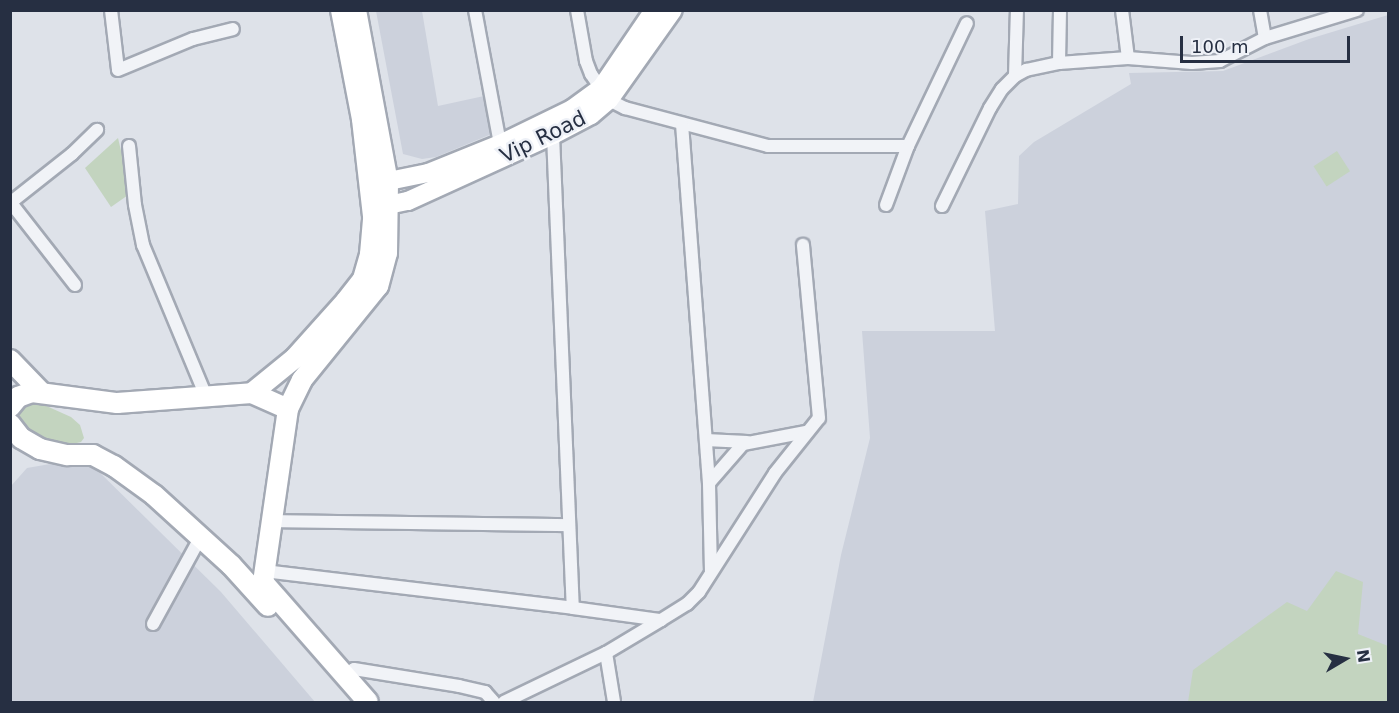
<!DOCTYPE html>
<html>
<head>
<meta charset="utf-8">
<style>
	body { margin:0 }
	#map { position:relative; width:1399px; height:713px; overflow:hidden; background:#dee2e9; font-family:"DejaVu Sans",sans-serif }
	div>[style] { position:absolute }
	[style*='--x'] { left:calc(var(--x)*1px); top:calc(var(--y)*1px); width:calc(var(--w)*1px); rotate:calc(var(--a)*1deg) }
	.built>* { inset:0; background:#ccd1dc }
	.green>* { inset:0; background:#c3d4bf; transform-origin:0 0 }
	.roads { filter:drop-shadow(2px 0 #a3a9b4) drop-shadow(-2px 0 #a3a9b4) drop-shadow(0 2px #a3a9b4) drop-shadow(0 -2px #a3a9b4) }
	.minor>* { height:12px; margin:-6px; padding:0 6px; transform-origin:6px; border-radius:6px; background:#f1f3f7 }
	.secondary>* { height:18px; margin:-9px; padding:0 9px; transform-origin:9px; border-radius:9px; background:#fff }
	.primary>* { height:20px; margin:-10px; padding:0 10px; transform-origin:10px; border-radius:10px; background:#fff }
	span { translate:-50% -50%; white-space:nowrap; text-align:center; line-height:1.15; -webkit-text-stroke:5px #eef1f7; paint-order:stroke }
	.street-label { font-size:21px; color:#262f42 }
	.frame { position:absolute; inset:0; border:12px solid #262f42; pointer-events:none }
	.north { position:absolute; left:1315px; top:629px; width:60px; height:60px; -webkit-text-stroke:4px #eef1f7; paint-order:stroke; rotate:81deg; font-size:16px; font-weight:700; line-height:24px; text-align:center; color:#262f42 }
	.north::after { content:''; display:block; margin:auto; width:21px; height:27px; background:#262f42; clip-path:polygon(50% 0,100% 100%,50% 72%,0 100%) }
	.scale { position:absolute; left:1180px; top:36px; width:170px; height:27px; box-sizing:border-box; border:3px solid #262f42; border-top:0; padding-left:8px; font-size:18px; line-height:21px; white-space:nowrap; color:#262f42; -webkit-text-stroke:4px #eef1f7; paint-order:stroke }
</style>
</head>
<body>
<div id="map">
	<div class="built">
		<i style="clip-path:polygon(376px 11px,422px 11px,438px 106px,484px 96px,494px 133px,436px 157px,422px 159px,403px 154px)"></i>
		<i style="clip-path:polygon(1388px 15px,1388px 702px,813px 702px,841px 555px,870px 438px,862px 331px,995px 331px,985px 211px,1018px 204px,1019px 156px,1034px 142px,1131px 84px,1129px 73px,1223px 71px,1309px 39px)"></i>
		<i style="clip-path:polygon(85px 458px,221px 592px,315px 702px,11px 702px,11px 486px,27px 468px)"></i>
	</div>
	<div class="green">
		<i style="clip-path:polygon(118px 138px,131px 193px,111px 207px,85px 168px)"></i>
		<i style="left:1337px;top:151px;width:24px;height:28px;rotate:57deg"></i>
		<i style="clip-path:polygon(24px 404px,42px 404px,71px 417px,80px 425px,84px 438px,81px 442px,68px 445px,48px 443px,35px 437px,18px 423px,17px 409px)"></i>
		<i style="clip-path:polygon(1336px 571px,1363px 582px,1358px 634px,1388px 646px,1388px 702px,1188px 702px,1193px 670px,1287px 602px,1307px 611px)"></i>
	</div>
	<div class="roads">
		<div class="minor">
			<i style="--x:111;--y:10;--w:60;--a:83.3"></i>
			<i style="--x:118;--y:70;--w:81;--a:-22.5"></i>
			<i style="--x:193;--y:39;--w:41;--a:-14"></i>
			<i style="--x:475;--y:10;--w:136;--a:79.4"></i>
			<i style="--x:577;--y:10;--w:52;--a:80"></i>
			<i style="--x:586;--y:61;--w:14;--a:69"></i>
			<i style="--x:591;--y:74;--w:32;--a:55"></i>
			<i style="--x:609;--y:100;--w:18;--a:27"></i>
			<i style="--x:625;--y:108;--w:148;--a:14.9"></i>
			<i style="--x:768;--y:146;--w:140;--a:0"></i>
			<i style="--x:908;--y:146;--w:136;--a:-64.4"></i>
			<i style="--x:1122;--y:10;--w:48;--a:82.9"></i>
			<i style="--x:1260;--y:10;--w:28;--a:80"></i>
			<i style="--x:1059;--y:63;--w:53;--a:-88.9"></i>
			<i style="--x:1015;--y:76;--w:66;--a:-88.3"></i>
			<i style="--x:682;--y:124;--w:360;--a:85.7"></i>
			<i style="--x:553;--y:135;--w:473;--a:87.6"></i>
			<i style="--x:573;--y:608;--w:89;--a:7.8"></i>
			<i style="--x:661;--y:620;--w:64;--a:149"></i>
			<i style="--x:129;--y:146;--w:59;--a:84.2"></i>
			<i style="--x:135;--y:205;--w:41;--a:78.7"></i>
			<i style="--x:143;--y:245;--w:164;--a:67.4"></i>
			<i style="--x:10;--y:203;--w:79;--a:-38.3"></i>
			<i style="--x:72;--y:154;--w:35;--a:-44"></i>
			<i style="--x:11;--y:203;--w:104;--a:52"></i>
			<i style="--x:886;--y:205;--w:63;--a:-69.6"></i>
			<i style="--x:942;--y:206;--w:109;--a:-63.9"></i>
			<i style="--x:990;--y:108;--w:22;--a:-58"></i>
			<i style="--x:1002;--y:89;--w:18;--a:-45"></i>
			<i style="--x:1015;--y:76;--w:13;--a:-29"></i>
			<i style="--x:1026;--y:70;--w:34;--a:-12"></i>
			<i style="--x:1059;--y:63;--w:69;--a:-4.1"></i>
			<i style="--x:1128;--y:58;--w:64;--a:4.5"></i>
			<i style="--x:1192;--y:63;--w:28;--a:-4"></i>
			<i style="--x:1220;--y:61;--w:51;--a:-27.1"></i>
			<i style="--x:1265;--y:38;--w:96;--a:-16.9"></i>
			<i style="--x:706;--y:440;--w:41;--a:2.8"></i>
			<i style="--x:271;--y:521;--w:297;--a:0.8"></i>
			<i style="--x:264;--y:571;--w:311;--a:6.8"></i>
			<i style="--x:711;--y:572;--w:89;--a:-91.3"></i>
			<i style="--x:709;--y:483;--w:52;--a:-48.9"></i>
			<i style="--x:743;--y:444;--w:64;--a:-10.8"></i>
			<i style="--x:661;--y:620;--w:31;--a:-32"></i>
			<i style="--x:687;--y:604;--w:17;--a:-45"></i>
			<i style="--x:699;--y:592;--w:141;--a:-57.4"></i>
			<i style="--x:775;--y:473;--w:70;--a:-51.3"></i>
			<i style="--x:819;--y:418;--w:174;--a:-95.3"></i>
			<i style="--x:153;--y:624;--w:98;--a:-61.3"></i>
			<i style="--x:345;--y:674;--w:10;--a:-29"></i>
			<i style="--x:354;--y:669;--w:106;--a:9.2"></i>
			<i style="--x:459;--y:686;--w:27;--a:13"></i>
			<i style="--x:485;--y:692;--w:13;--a:48"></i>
			<i style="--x:504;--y:702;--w:113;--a:-25.7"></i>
			<i style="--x:606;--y:653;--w:50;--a:80.7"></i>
		</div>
		<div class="secondary">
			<i style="--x:374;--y:184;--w:55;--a:-11.5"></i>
			<i style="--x:428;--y:173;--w:78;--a:-21.9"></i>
			<i style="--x:500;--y:144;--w:80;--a:-25.9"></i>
			<i style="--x:572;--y:109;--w:36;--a:-36"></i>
			<i style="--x:601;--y:88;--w:94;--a:-55.8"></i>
			<i style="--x:374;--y:208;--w:35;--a:-12"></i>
			<i style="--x:408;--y:201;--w:159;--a:-24.5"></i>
			<i style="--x:553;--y:135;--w:43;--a:-27.8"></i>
			<i style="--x:591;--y:115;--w:23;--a:-40"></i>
			<i style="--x:609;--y:100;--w:110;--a:-54.6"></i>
		</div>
		<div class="primary">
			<i style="--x:356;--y:10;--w:175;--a:79.5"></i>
			<i style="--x:388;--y:182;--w:71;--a:90.8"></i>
			<i style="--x:387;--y:253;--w:34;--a:105"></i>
			<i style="--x:378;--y:286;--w:121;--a:129"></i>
			<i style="--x:302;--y:380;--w:32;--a:116"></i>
			<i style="--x:288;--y:409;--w:175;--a:98.2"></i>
			<i style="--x:263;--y:582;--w:159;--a:48.8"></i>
			<i style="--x:10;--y:360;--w:43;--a:45.9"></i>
			<i style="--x:252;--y:393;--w:39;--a:24"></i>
			<i style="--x:10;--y:407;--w:13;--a:-51"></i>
			<i style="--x:18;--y:397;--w:15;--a:-20"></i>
			<i style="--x:32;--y:392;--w:86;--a:7.4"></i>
			<i style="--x:117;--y:403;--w:135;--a:-4.2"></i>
			<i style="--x:252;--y:393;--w:55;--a:-39.1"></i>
			<i style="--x:295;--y:358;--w:76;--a:-48.2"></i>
			<i style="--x:346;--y:301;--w:28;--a:-52"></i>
			<i style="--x:363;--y:279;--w:26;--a:-74"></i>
			<i style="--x:370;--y:254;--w:38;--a:-85"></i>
			<i style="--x:373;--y:216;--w:98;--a:-96.5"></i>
			<i style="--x:362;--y:119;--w:111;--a:-100.9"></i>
			<i style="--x:10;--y:424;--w:18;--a:52"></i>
			<i style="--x:21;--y:438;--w:22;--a:30"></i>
			<i style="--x:40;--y:449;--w:28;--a:13"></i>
			<i style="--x:67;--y:455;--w:26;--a:0"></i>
			<i style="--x:93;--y:455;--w:24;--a:28"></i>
			<i style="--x:114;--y:466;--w:49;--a:35.9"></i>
			<i style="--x:154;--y:495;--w:104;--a:42.3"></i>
			<i style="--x:231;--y:565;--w:55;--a:47.9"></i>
		</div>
	</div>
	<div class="street-label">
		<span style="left:543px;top:137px;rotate:-26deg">Vip Road</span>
	</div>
	<div class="frame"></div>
	<div class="north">N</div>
	<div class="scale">100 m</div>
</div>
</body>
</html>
